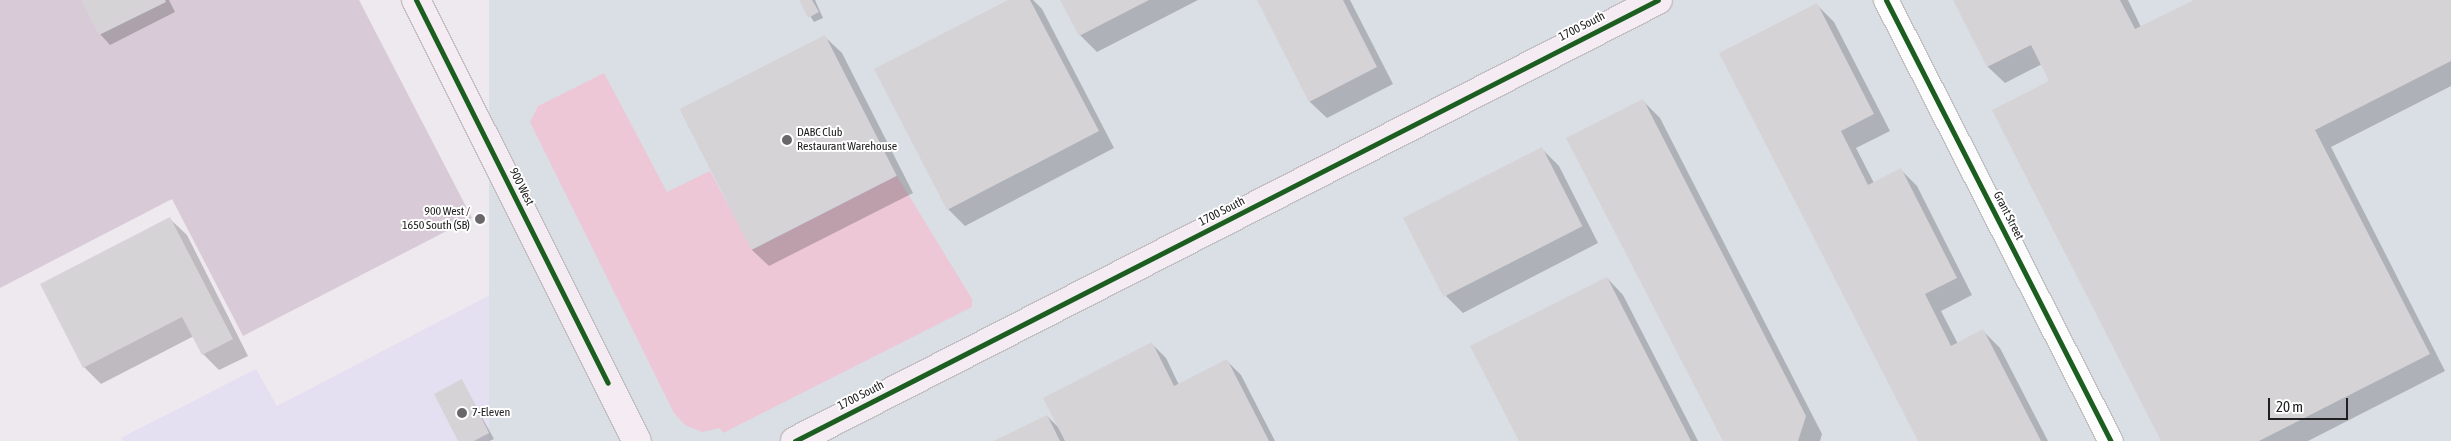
<!DOCTYPE html>
<html>
<head>
<meta charset="utf-8">
<style>
	body { margin:0 }
	#map { position:relative; width:2451px; height:441px; overflow:hidden; background:#eee9ef; font-family:"Asap Condensed",sans-serif }
	div>[style] { position:absolute }
	[style*='--x'] { left:calc(var(--x)*1px); top:calc(var(--y)*1px); width:calc(var(--w)*1px); rotate:calc(var(--a)*1deg) }
	.commercial>* { inset:0; background:#e4dff1 }
	.industrial>* { inset:0; background:#dadee5; transform-origin:0 0 }
	.construction>* { inset:0; background:#d8cbd7 }
	.grass>* { inset:0; background:#edc7d6 }
	.shadow>* { inset:0; background:#0003 }
	.building>* { inset:0; background:#d6d3d7; transform-origin:0 0 }
	.roads { filter:drop-shadow(1px 0 #c2c0c2) drop-shadow(-1px 0 #c2c0c2) drop-shadow(0 1px #c2c0c2) drop-shadow(0 -1px #c2c0c2) }
	.street>* { height:24px; margin:-12px; padding:0 12px; transform-origin:12px; border-radius:12px; background:#fcfcfd }
	.secondary>* { height:28px; margin:-14px; padding:0 14px; transform-origin:14px; border-radius:14px; background:#f4ecf2 }
	.cycleway>* { height:5px; margin:-2.5px; padding:0 2.5px; transform-origin:2.5px; border-radius:2.5px; background:#1b5e20 }
	.dots>* { width:14px; height:14px; translate:-50% -50%; box-sizing:border-box; border:2px solid #fff; border-radius:50% }
	span { translate:-50% -50%; white-space:nowrap; text-align:center; line-height:1.15; -webkit-text-stroke:4px #fff; paint-order:stroke }
	.street-label { font-size:12px; color:#212121 }
	.poi-label { font-size:12px; color:#212121 }
	.left { translate:0 -50%; text-align:left }
	.right { translate:-100% -50%; text-align:right }
	.scale { position:absolute; left:2268px; top:398px; width:80px; height:22px; box-sizing:border-box; border:2px solid #212121; border-top:0; padding-left:6px; font-size:15px; line-height:18px; white-space:nowrap; color:#212121; -webkit-text-stroke:4px #fff; paint-order:stroke }
</style>
</head>
<body>
<div id="map">
	<div class="commercial">
		<i style="clip-path:polygon(492px 294px,561px 423px,567px 441px,123px 441px,121px 438px,256px 369px,277px 406px)"></i>
	</div>
	<div class="industrial">
		<i style="left:489px;top:0;width:1962px;height:495px"></i>
	</div>
	<div class="construction">
		<i style="clip-path:polygon(0 0,359px 0,472px 218px,243px 336px,172px 199px,0 288px)"></i>
	</div>
	<div class="grass">
		<i style="clip-path:polygon(604px 73px,667px 192px,710px 171px,752px 250px,897px 176px,972px 299px,972px 307px,723px 433px,720px 428px,702px 432px,685px 425px,674px 413px,530px 122px,538px 106px)"></i>
	</div>
	<div class="shadow">
		<i style="clip-path:polygon(83px 0,169px 0,175px 12px,110px 45px,100px 34px)"></i>
		<i style="clip-path:polygon(800px 0,815px 0,823px 18px,814px 22px)"></i>
		<i style="clip-path:polygon(1011px 0,1033px 0,1042px 9px,1114px 148px,965px 226px,948px 209px)"></i>
		<i style="clip-path:polygon(1062px 0,1198px 0,1097px 52px,1080px 35px)"></i>
		<i style="clip-path:polygon(1258px 0,1350px 0,1393px 84px,1327px 118px,1310px 102px)"></i>
		<i style="clip-path:polygon(1954px 0,2128px 0,2141px 27px,2197px 0,2451px 0,2451px 86px,2331px 147px,2445px 371px,2308px 441px,2163px 441px,2051px 82px,2042px 64px,2005px 83px,1988px 67px)"></i>
		<i style="clip-path:polygon(1817px 5px,1834px 22px,1890px 131px,1856px 148px,1874px 183px,1901px 170px,1917px 186px,1972px 295px,1941px 311px,1958px 344px,1983px 331px,2000px 348px,2048px 441px,1919px 441px,1721px 54px)"></i>
		<i style="clip-path:polygon(825px 37px,842px 53px,913px 193px,769px 266px,752px 250px,681px 111px)"></i>
		<i style="clip-path:polygon(1643px 101px,1660px 118px,1822px 434px,1820px 441px,1724px 441px)"></i>
		<i style="clip-path:polygon(1542px 149px,1559px 166px,1598px 243px,1463px 313px,1446px 296px)"></i>
		<i style="clip-path:polygon(170px 219px,187px 235px,248px 356px,219px 370px,203px 354px,194px 336px,101px 384px,84px 367px)"></i>
		<i style="clip-path:polygon(1607px 278px,1623px 295px,1698px 441px,1520px 441px)"></i>
		<i style="clip-path:polygon(1152px 344px,1166px 358px,1179px 385px,1227px 361px,1241px 375px,1275px 441px,996px 441px,1047px 416px,1060px 429px)"></i>
		<i style="clip-path:polygon(462px 381px,494px 439px,489px 441px,459px 441px)"></i>
	</div>
	<div class="building">
		<i style="clip-path:polygon(81px 0,165px 0,166px 2px,99px 35px)"></i>
		<i style="clip-path:polygon(799px 0,812px 0,819px 12px,808px 18px)"></i>
		<i style="clip-path:polygon(1008px 0,1030px 0,1099px 131px,947px 210px,874px 69px)"></i>
		<i style="clip-path:polygon(1060px 0,1149px 0,1079px 36px)"></i>
		<i style="clip-path:polygon(1257px 0,1343px 0,1377px 67px,1309px 102px)"></i>
		<i style="clip-path:polygon(1953px 0,2120px 0,2135px 29px,2194px 0,2451px 0,2451px 61px,2315px 130px,2430px 354px,2259px 441px,2161px 441px,1992px 110px,2049px 81px,2031px 45px,1987px 67px)"></i>
		<i style="clip-path:polygon(1817px 3px,1874px 114px,1841px 131px,1868px 185px,1901px 168px,1957px 278px,1925px 294px,1951px 346px,1983px 329px,2041px 441px,1918px 441px,1719px 53px)"></i>
		<i style="left:825px;top:35px;width:158px;height:163px;rotate:63deg"></i>
		<i style="clip-path:polygon(1643px 99px,1806px 416px,1798px 441px,1723px 441px,1566px 138px)"></i>
		<i style="left:1542px;top:147px;width:89px;height:156px;rotate:63deg"></i>
		<i style="clip-path:polygon(170px 217px,233px 339px,202px 355px,182px 317px,83px 368px,40px 284px)"></i>
		<i style="clip-path:polygon(1607px 277px,1691px 441px,1519px 441px,1470px 346px)"></i>
		<i style="clip-path:polygon(1152px 342px,1174px 386px,1227px 359px,1269px 441px,1065px 441px,1043px 398px)"></i>
		<i style="clip-path:polygon(462px 379px,489px 433px,474px 441px,458px 441px,434px 394px)"></i>
		<i style="clip-path:polygon(1047px 415px,1060px 441px,993px 441px,1004px 436px)"></i>
	</div>
	<div class="roads">
		<div class="street">
			<i style="--x:1886;--y:0;--w:495;--a:63"></i>
		</div>
		<div class="secondary">
			<i style="--x:416;--y:0;--w:493;--a:63.4"></i>
			<i style="--x:795;--y:441;--w:969;--a:-27.07"></i>
		</div>
	</div>
	<div class="cycleway">
		<i style="--x:416;--y:0;--w:428;--a:63.4"></i>
		<i style="--x:1886;--y:0;--w:495;--a:63"></i>
		<i style="--x:795;--y:441;--w:969;--a:-27.07"></i>
	</div>
	<div class="dots">
		<i style="left:787px;top:140px;background:#696769"></i>
		<i style="left:480px;top:219px;background:#696769"></i>
		<i style="left:462px;top:413px;background:#696769"></i>
	</div>
	<div class="street-label">
		<span style="left:1582px;top:27px;rotate:-27deg">1700 South</span>
		<span style="left:521px;top:187px;rotate:63deg">900 West</span>
		<span style="left:1222px;top:212px;rotate:-27deg">1700 South</span>
		<span style="left:2008px;top:216px;rotate:63deg">Grant Street</span>
		<span style="left:861px;top:396px;rotate:-27deg">1700 South</span>
	</div>
	<div class="poi-label">
		<span class="left" style="left:797px;top:140px">DABC Club<br>Restaurant Warehouse</span>
		<span class="right" style="left:470px;top:219px">900 West /<br>1650 South (SB)</span>
		<span class="left" style="left:472px;top:413px">7-Eleven</span>
	</div>
	<div class="scale">20 m</div>
</div>
</body>
</html>
